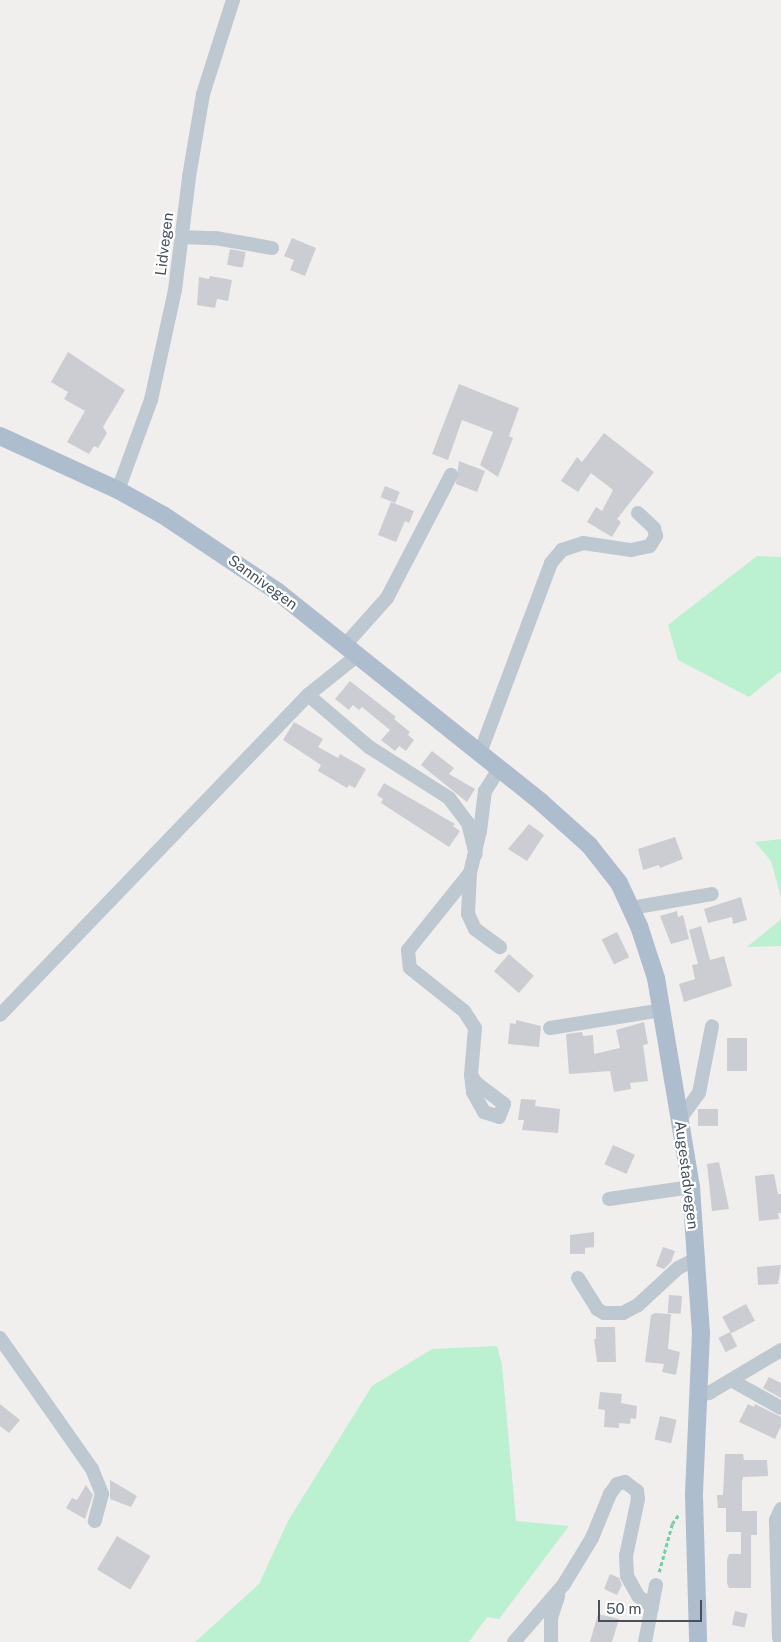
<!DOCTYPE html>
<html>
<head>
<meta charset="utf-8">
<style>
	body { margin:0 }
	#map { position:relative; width:781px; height:1642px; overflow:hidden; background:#f1eeee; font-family:"Public Sans",sans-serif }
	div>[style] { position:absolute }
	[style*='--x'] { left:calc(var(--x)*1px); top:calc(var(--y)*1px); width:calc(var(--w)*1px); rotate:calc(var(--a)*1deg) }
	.green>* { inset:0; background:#bbf0d1 }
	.building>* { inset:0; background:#cbcdd3; transform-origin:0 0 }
	.path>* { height:2.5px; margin-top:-1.25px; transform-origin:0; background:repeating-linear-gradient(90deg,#72d0a3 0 4px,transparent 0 6.5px) }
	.minor>* { height:14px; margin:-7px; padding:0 7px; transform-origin:7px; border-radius:7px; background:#bec8d1 }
	.major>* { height:18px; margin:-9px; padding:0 9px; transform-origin:9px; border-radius:9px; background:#adbdce }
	span { translate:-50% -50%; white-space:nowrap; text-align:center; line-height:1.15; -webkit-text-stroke:4.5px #fff; paint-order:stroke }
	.street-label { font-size:15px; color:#46515c }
	.scale { position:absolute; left:598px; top:1600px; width:104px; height:22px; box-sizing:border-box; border:2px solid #46515c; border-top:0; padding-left:6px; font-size:15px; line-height:18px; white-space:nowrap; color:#46515c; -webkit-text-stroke:4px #fff; paint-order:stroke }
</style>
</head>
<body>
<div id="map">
	<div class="green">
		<i style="clip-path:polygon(757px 556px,781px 557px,781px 671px,749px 697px,678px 660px,668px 625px)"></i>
		<i style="clip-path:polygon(781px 839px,781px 898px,771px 861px,755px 842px)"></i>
		<i style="clip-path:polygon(781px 917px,781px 946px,747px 947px,779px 921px)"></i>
		<i style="clip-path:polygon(497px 1346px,502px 1365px,516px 1521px,569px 1526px,499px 1619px,487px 1617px,469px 1642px,195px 1642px,259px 1584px,288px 1521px,372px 1386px,432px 1349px)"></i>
	</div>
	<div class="building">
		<i style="clip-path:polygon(292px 238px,316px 248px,305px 276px,290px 270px,294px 260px,284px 256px)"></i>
		<i style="left:230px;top:249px;width:16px;height:16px;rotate:11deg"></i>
		<i style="clip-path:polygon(210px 276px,232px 280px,228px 301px,217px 299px,215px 308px,197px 305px,199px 277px,209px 279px)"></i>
		<i style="clip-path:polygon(68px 352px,125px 390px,103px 427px,107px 433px,98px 448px,94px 446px,89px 454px,67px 442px,85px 411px,64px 399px,68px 392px,51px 382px)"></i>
		<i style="clip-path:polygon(459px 384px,519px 408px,509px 436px,513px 438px,498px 477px,480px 465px,493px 432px,462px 420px,448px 460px,432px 454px)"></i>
		<i style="clip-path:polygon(604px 433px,654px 472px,617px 519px,621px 522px,612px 537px,587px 522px,596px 507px,602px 511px,613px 490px,591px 473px,578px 492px,561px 481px,577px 457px,582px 462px)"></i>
		<i style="clip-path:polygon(459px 461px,485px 471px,477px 492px,456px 484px)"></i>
		<i style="left:385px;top:486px;width:16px;height:12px;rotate:22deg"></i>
		<i style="clip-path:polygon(391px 502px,414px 511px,409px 523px,405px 521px,396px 542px,378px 535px)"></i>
		<i style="clip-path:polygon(350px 681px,396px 717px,394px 719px,410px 732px,408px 735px,414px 740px,406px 751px,399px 746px,395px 751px,381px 740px,390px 730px,362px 707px,359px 710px,353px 705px,349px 710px,335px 699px)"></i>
		<i style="clip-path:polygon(294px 722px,323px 739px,318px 747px,338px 758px,340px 754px,366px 769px,355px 788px,349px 785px,347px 788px,318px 771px,321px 765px,283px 740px)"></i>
		<i style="clip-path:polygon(432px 751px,454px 768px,449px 774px,475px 789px,467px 802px,421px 765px)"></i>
		<i style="clip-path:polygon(384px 783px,455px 824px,453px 826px,460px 831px,449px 847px,381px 803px,383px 799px,377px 795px)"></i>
		<i style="clip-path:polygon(529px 824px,544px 835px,527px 861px,508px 849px)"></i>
		<i style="clip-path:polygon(675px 837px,683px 859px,660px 868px,659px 865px,643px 870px,638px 849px)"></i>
		<i style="clip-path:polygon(741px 897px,747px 920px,733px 924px,732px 917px,708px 923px,704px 909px)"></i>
		<i style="clip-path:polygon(677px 911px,678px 917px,683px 915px,689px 939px,671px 944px,660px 916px)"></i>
		<i style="clip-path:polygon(701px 926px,710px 960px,724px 956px,732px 986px,684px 1002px,679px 984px,695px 979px,692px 965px,698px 964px,689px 930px)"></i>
		<i style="left:617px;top:932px;width:28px;height:17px;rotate:64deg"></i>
		<i style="left:509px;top:954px;width:33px;height:23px;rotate:41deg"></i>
		<i style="clip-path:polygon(516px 1020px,541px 1026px,539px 1047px,508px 1044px,510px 1023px,516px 1024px)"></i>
		<i style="clip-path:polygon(644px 1022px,648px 1044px,643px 1045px,648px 1081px,630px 1083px,631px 1089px,614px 1092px,610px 1071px,569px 1074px,566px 1034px,582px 1032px,583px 1036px,593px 1035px,594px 1054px,620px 1048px,616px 1030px)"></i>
		<i style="left:727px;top:1038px;width:20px;height:33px"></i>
		<i style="clip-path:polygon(521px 1099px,536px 1100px,535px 1106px,560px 1109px,558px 1133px,522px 1130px,524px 1120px,518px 1120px)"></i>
		<i style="left:698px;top:1109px;width:20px;height:17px"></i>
		<i style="left:613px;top:1145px;width:24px;height:21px;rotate:24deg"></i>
		<i style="clip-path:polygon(719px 1162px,729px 1209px,712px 1211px,707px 1164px)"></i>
		<i style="clip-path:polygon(774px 1174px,778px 1194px,781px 1194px,781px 1213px,778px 1213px,779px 1219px,759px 1221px,755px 1176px)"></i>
		<i style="clip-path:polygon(594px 1232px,594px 1247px,585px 1248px,585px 1254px,570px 1254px,570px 1235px)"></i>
		<i style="clip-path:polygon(663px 1247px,675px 1251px,671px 1262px,664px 1269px,656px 1266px)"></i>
		<i style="clip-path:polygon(781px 1265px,778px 1284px,758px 1285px,757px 1267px)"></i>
		<i style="left:669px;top:1295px;width:13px;height:18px;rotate:4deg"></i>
		<i style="left:746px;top:1304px;width:19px;height:27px;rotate:62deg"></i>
		<i style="clip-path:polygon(655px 1313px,671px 1314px,668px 1349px,680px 1352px,676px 1375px,662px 1372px,664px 1364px,645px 1362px,651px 1315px)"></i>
		<i style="clip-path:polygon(596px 1327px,615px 1327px,616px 1362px,597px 1362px,594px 1339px,596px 1339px)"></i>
		<i style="left:730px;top:1332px;width:16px;height:13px;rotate:63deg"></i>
		<i style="clip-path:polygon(769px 1377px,781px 1383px,781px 1398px,763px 1388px)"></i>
		<i style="clip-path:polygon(600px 1392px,622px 1394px,621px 1403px,637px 1406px,636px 1419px,631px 1418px,630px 1424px,619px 1423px,619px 1428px,604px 1427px,605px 1410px,598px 1409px)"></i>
		<i style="clip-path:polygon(0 1404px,20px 1420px,9px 1433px,0 1426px)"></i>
		<i style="clip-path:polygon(748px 1404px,754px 1407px,755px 1404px,781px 1417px,781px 1426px,775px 1439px,739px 1422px)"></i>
		<i style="left:660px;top:1416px;width:17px;height:24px;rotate:13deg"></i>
		<i style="clip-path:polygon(725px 1454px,743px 1454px,744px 1460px,767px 1460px,768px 1476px,743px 1477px,742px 1482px,742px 1511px,757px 1511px,757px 1535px,751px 1535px,751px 1588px,729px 1588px,727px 1583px,727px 1560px,729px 1554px,741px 1554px,741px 1532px,726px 1532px,726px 1508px,718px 1508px,717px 1495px,723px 1495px)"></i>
		<i style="clip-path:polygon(110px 1480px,137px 1496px,131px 1507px,110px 1499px)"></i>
		<i style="clip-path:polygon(86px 1485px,93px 1495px,85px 1519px,66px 1508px,72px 1498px,77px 1500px)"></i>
		<i style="left:117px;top:1536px;width:39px;height:39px;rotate:31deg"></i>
		<i style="clip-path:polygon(610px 1574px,619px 1578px,622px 1585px,617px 1595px,604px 1589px)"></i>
		<i style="left:735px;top:1611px;width:13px;height:14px;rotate:13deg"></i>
		<i style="clip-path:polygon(598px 1614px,619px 1619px,612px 1642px,590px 1642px)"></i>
	</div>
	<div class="path">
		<i style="--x:659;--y:1572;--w:50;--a:-74.8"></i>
		<i style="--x:672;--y:1524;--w:12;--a:-55"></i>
	</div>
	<div class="minor">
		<i style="--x:181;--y:237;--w:34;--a:2"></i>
		<i style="--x:215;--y:238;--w:58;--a:10"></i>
		<i style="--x:118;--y:490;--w:96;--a:-69.9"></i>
		<i style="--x:151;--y:400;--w:113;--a:-77.7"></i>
		<i style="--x:175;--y:290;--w:114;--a:-82.9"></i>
		<i style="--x:189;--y:177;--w:84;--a:-80.4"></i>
		<i style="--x:203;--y:94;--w:99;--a:-72.3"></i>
		<i style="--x:345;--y:645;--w:63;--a:-48.2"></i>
		<i style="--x:387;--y:598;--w:139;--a:-62.5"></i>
		<i style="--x:308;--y:695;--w:80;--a:40.4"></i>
		<i style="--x:369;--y:747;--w:95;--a:32.5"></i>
		<i style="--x:449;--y:798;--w:31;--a:53"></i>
		<i style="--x:468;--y:823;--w:32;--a:76"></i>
		<i style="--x:480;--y:753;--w:203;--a:-69.5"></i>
		<i style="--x:551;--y:563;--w:17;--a:-50"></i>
		<i style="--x:562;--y:550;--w:22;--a:-18"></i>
		<i style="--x:583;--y:543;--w:49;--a:8.3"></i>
		<i style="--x:631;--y:550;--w:19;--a:-12"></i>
		<i style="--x:650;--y:546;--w:12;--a:-59"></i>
		<i style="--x:656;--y:536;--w:8;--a:-104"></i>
		<i style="--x:654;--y:528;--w:22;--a:-137"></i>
		<i style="--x:499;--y:769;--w:26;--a:122"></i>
		<i style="--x:485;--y:791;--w:40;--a:97.1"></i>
		<i style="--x:480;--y:831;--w:43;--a:103.4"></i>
		<i style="--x:470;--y:873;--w:41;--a:92.8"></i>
		<i style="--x:468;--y:914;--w:17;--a:65"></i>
		<i style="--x:475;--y:929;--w:31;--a:36"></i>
		<i style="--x:470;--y:873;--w:99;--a:128.8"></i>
		<i style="--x:408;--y:950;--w:18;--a:84"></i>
		<i style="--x:410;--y:968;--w:69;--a:38.5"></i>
		<i style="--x:464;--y:1011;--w:20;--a:57"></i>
		<i style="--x:475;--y:1028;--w:47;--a:94.9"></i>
		<i style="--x:471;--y:1075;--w:17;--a:83"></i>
		<i style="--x:473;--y:1092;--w:23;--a:61"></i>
		<i style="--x:484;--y:1112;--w:16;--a:18"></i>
		<i style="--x:499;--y:1117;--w:14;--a:-69"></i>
		<i style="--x:504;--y:1104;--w:35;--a:-143"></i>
		<i style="--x:476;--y:1083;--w:9;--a:-122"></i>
		<i style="--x:631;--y:908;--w:82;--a:-9.8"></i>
		<i style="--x:0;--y:1015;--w:444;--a:-46.1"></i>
		<i style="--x:308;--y:695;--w:64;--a:-38.7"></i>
		<i style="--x:550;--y:1028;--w:113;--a:-9.1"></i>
		<i style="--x:680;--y:1119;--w:32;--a:-54"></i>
		<i style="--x:699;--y:1093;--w:68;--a:-79"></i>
		<i style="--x:609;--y:1199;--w:83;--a:-8.3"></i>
		<i style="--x:578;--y:1278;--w:36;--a:58"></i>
		<i style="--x:597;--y:1309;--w:8;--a:30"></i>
		<i style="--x:604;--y:1313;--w:19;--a:0"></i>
		<i style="--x:623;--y:1313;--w:17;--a:-28"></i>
		<i style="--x:638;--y:1305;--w:54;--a:-42.8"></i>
		<i style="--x:678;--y:1268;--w:22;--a:-27"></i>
		<i style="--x:0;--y:1338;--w:160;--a:54.9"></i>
		<i style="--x:92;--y:1469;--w:27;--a:68"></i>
		<i style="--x:102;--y:1494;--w:28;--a:105"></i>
		<i style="--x:731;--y:1380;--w:57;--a:29.2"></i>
		<i style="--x:697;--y:1395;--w:12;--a:-9"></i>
		<i style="--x:709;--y:1393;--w:84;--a:-30.8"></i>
		<i style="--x:779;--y:1638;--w:118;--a:-91.5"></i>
		<i style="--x:776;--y:1520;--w:12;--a:-66"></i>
		<i style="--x:514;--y:1642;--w:77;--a:-49.2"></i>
		<i style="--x:564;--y:1584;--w:54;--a:-58.7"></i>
		<i style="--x:592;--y:1538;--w:48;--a:-67.8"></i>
		<i style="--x:610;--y:1494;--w:12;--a:-55"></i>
		<i style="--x:617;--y:1484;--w:8;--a:-14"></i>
		<i style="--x:625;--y:1482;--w:15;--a:37"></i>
		<i style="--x:637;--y:1491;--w:8;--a:83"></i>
		<i style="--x:638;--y:1499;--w:58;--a:101.9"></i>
		<i style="--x:626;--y:1556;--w:20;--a:87"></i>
		<i style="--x:627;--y:1576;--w:23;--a:61"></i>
		<i style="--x:638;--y:1596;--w:18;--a:38"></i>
		<i style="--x:551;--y:1642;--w:24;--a:-90"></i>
		<i style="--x:551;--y:1618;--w:23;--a:-72"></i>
		<i style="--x:645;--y:1642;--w:58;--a:-79.1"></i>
	</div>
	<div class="major">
		<i style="--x:0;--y:436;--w:130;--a:24.6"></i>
		<i style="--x:118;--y:490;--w:51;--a:29.1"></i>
		<i style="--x:163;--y:515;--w:138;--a:33.8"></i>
		<i style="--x:278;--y:592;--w:338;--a:38.6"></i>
		<i style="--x:542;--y:803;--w:63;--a:41.8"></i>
		<i style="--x:589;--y:845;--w:48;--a:51.7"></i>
		<i style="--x:619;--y:883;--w:47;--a:65.1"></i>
		<i style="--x:639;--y:926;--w:55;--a:71.9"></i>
		<i style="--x:656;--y:978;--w:212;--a:80.5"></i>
		<i style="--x:691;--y:1187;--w:146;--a:86.1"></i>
		<i style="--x:701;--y:1333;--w:162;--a:92.5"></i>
		<i style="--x:694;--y:1495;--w:147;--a:88.4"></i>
	</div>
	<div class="street-label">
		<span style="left:164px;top:244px;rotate:-83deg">Lidvegen</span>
		<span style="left:263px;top:582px;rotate:36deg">Sannivegen</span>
		<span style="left:687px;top:1175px;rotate:83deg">Augestadvegen</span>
	</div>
	<div class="scale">50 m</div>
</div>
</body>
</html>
